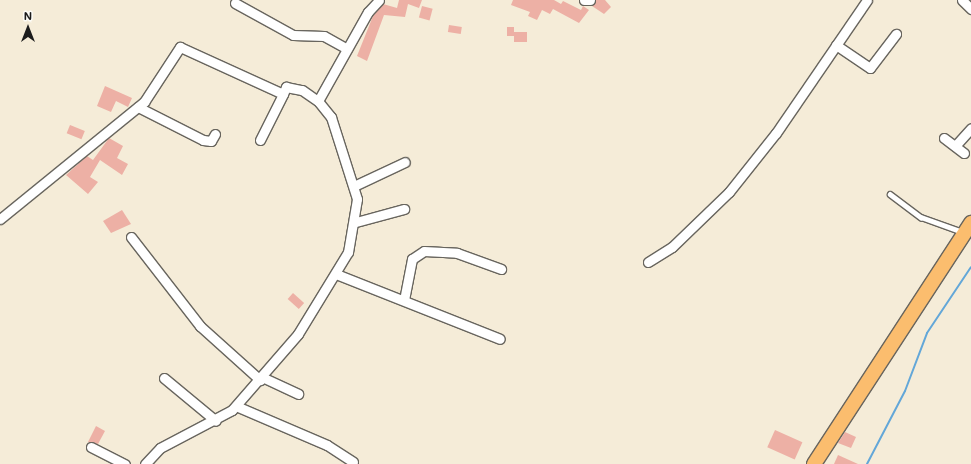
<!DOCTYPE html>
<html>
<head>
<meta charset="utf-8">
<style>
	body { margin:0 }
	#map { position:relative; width:971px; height:464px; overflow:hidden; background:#f5ecd8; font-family:Mali,sans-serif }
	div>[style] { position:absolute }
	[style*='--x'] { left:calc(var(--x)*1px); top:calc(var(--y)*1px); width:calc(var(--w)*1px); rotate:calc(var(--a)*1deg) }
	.stream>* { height:2px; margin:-1px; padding:0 1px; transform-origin:1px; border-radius:1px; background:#63a7d8 }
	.building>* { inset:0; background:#edb0a5; transform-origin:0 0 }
	.roads { filter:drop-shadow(1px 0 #68655e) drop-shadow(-1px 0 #68655e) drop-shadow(0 1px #68655e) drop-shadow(0 -1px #68655e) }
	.service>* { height:4.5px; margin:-2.25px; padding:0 2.25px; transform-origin:2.25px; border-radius:2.25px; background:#fff }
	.minor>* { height:9px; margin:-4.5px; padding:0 4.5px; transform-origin:4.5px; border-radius:4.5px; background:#fff }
	.primary>* { height:14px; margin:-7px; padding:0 7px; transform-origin:7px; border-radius:7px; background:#fbbd6e }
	span { translate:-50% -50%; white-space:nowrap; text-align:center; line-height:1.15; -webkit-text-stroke:3.5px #fdfcf7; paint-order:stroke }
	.north { position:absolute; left:8px; top:8px; width:40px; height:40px; -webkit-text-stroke:3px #fdfcf7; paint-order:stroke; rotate:0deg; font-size:11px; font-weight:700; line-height:16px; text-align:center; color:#1c1c1c }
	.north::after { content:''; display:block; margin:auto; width:14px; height:18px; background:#1c1c1c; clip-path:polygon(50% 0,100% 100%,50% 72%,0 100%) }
</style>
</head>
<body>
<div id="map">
	<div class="stream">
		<i style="--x:867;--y:464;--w:82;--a:-62.5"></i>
		<i style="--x:905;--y:391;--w:62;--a:-69.2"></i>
		<i style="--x:927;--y:333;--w:79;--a:-56.3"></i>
	</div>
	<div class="building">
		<i style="clip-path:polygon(399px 0,422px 0,419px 8px,408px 4px,405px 17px,384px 15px,367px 61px,357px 56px,373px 16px,383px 4px,397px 8px)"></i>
		<i style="clip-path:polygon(513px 0,554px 0,561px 4px,563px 1px,581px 10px,583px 6px,589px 10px,579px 23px,553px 9px,550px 14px,542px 10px,537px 20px,528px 16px,530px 12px,511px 5px)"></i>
		<i style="clip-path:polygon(596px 0,605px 0,611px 7px,604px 14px,592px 6px)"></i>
		<i style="left:422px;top:6px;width:11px;height:12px;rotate:15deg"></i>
		<i style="left:449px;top:25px;width:13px;height:7px;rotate:9deg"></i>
		<i style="left:507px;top:27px;width:7px;height:9px"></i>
		<i style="left:527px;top:32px;width:10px;height:13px;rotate:90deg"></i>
		<i style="clip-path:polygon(105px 86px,132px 98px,128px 107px,116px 101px,111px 112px,97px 106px)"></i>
		<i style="left:70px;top:125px;width:16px;height:9px;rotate:22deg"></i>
		<i style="clip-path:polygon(109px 138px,123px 146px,117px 158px,128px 164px,122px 175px,100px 160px,90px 177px,98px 182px,88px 194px,66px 175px,87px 156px,93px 160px)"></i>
		<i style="clip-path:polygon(122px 210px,131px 224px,111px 233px,103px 221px)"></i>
		<i style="left:293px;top:293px;width:15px;height:8px;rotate:42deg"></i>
		<i style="clip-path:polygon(96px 426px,105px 431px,98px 444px,88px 442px)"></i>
		<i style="left:775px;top:430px;width:30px;height:19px;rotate:24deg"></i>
		<i style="clip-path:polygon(845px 432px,856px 437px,851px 448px,838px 443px)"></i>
		<i style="clip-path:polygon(838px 455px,858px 464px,834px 464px)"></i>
	</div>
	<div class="roads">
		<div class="service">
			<i style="--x:890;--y:194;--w:39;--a:37"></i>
			<i style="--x:921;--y:217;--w:45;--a:19.7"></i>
		</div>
		<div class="minor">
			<i style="--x:584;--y:0;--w:6;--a:0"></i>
			<i style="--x:962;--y:0;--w:13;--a:45"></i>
			<i style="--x:235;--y:3;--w:66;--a:28.9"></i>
			<i style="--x:293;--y:35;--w:31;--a:2"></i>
			<i style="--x:324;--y:36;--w:26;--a:29"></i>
			<i style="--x:836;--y:45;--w:41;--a:34.1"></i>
			<i style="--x:870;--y:68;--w:43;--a:-52.6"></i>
			<i style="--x:318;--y:101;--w:102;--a:-60.7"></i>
			<i style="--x:368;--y:12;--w:16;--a:-47"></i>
			<i style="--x:138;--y:107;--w:73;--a:26.9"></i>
			<i style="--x:203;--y:140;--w:8;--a:7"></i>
			<i style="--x:211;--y:141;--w:8;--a:-60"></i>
			<i style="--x:944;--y:138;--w:25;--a:37"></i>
			<i style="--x:260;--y:140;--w:51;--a:-63.4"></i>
			<i style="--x:955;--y:146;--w:24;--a:-48"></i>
			<i style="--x:354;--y:186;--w:56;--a:-25.2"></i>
			<i style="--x:0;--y:219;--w:186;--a:-39.1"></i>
			<i style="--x:144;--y:102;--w:66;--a:-56.8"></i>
			<i style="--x:180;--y:47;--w:113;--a:24.5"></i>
			<i style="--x:283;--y:94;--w:8;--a:-67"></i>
			<i style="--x:286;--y:87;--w:16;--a:11"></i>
			<i style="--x:302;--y:90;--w:19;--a:35"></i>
			<i style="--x:318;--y:101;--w:21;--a:51"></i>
			<i style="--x:331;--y:117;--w:86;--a:72.4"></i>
			<i style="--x:357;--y:199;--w:54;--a:99.6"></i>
			<i style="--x:348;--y:252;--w:96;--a:121.4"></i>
			<i style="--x:298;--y:334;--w:101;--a:131"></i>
			<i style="--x:232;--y:410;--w:81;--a:152.2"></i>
			<i style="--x:160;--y:448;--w:22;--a:133"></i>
			<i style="--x:356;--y:222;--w:50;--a:-15.2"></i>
			<i style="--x:131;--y:237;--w:113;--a:52.2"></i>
			<i style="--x:200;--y:326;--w:81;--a:42"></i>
			<i style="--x:648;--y:262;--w:28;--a:-32"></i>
			<i style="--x:672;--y:247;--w:79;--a:-44"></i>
			<i style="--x:729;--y:192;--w:75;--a:-51.5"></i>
			<i style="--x:776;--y:133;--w:161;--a:-55.6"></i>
			<i style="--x:336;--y:274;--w:176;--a:21.6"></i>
			<i style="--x:404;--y:300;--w:42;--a:-79"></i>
			<i style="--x:412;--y:259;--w:14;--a:-34"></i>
			<i style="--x:424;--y:251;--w:33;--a:3"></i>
			<i style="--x:457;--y:253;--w:47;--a:20"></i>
			<i style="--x:262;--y:377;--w:40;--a:25"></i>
			<i style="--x:164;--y:378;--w:67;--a:39.6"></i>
			<i style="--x:236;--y:406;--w:99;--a:23.2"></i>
			<i style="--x:327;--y:445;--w:31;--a:33"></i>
			<i style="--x:91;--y:447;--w:38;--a:27"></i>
		</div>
		<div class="primary">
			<i style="--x:814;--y:464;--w:288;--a:-56.9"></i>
		</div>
	</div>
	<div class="north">N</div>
</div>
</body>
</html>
